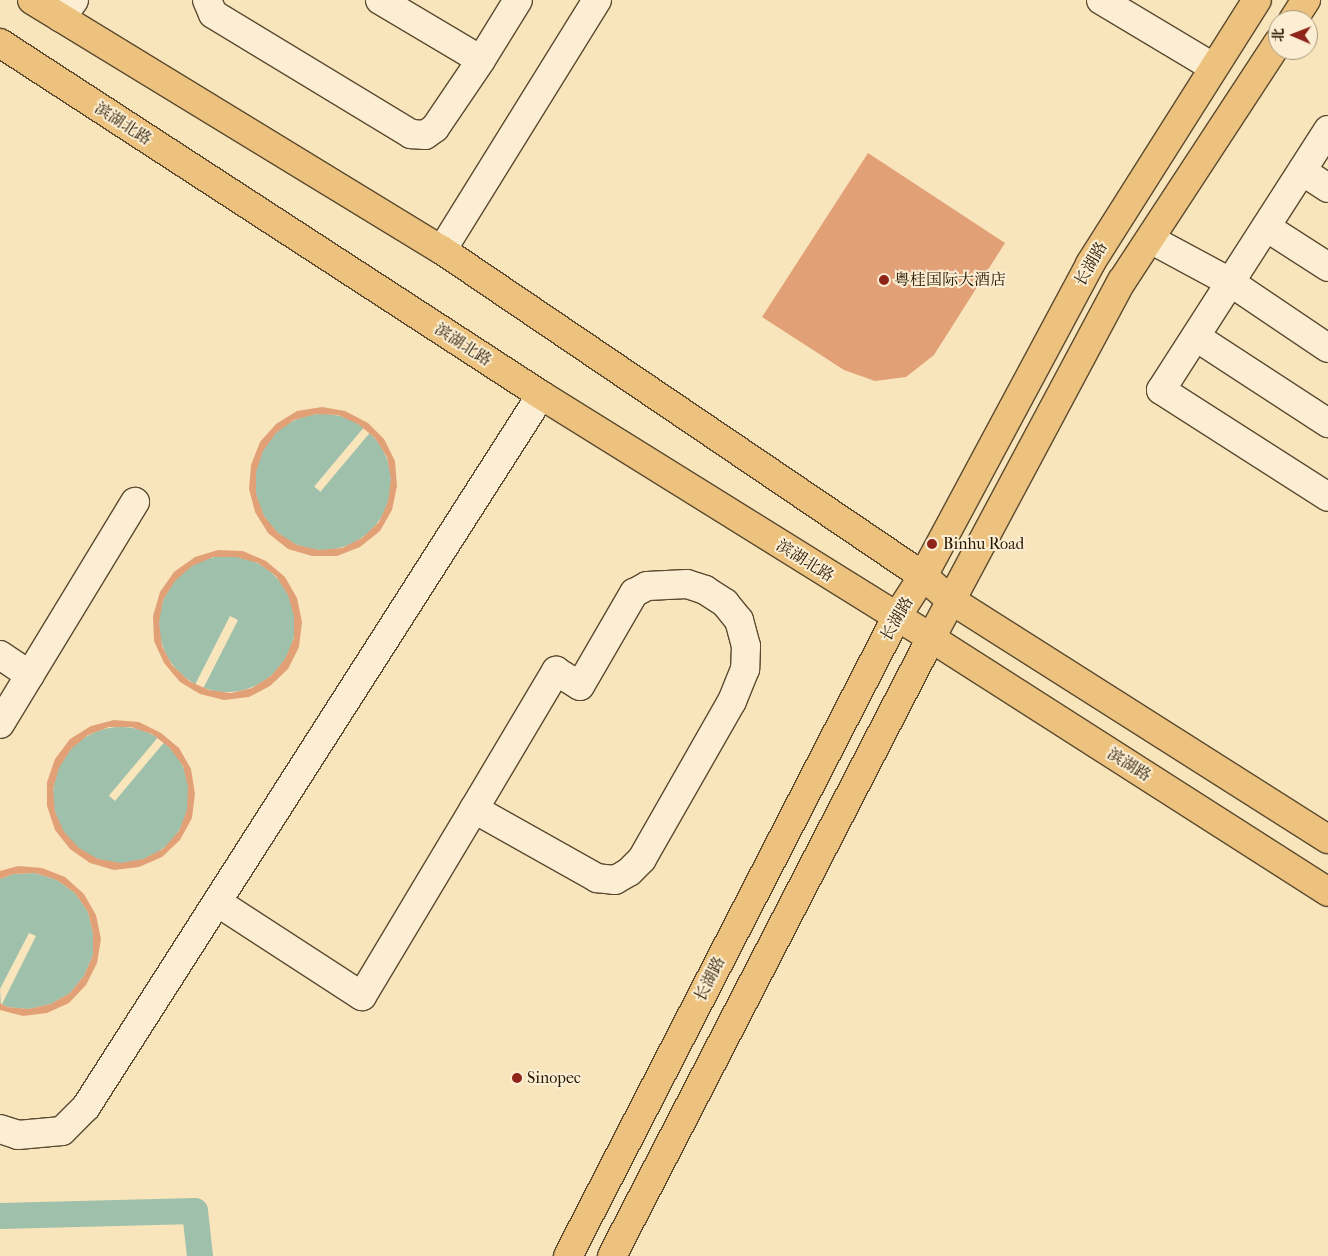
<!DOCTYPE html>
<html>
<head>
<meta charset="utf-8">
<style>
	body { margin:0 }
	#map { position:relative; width:1328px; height:1256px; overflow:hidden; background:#f9e5bc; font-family:"IM FELL French Canon","Noto Serif SC",serif }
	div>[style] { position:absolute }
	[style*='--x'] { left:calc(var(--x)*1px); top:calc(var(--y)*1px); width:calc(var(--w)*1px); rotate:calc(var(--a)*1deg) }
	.water>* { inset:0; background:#9fc0ab }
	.round { border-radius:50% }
	.pier>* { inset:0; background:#f9e5bc; transform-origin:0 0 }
	.canal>* { height:26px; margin:-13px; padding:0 13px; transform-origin:13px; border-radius:13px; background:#9fc0ab }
	.building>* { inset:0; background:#e2a077 }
	.roads { filter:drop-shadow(1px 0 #5b4a30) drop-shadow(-1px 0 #5b4a30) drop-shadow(0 1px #5b4a30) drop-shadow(0 -1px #5b4a30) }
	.minor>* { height:28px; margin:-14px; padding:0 14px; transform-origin:14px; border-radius:14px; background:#fbeed3 }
	.major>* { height:28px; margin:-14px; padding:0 14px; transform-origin:14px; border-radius:14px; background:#ecc27e }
	.dots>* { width:14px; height:14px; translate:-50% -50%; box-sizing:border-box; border:2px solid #fbeed3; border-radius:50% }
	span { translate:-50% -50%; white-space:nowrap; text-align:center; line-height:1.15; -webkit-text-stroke:4px #fbeed3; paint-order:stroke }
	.street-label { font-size:16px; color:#261702 }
	.poi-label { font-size:16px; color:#261702 }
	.left { translate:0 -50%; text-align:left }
	.north { position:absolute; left:1268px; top:10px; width:50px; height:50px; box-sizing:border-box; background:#fbeed3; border:1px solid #a6987f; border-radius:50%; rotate:271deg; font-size:14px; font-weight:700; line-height:20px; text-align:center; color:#261702 }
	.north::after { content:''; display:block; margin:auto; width:18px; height:22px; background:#8f2418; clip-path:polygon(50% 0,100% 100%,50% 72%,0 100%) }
</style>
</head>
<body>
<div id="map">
	<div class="water">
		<i class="round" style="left:255px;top:414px;width:136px;height:136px"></i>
		<i class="round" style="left:159px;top:556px;width:136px;height:136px"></i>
		<i class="round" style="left:53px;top:727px;width:136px;height:136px"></i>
		<i style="clip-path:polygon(35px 873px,57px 880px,75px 893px,88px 912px,93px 933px,93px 955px,84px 976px,70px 993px,51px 1004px,29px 1009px,7px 1007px,0 1003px,0 879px,13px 874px)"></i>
	</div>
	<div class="pier">
		<i style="left:365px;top:426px;width:8px;height:79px;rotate:40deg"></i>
		<i style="left:230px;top:616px;width:9px;height:79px;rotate:27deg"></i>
		<i style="left:159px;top:736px;width:8px;height:78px;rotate:40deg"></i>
		<i style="clip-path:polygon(29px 933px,36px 936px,1px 1006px,0 989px)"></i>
	</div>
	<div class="canal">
		<i style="--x:0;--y:1216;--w:195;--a:-1.5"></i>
		<i style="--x:195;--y:1211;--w:45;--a:83.7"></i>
	</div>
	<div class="building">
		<i style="clip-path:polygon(868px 153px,1005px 243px,934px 355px,906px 377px,875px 381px,844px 370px,762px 317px)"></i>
		<i style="clip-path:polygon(evenodd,322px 407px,345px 411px,368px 423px,384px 439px,395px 461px,397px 486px,392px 510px,380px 531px,360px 547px,337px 556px,312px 556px,288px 549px,268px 533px,255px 512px,249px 489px,251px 465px,260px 442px,276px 424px,297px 411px,322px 407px,316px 414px,338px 415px,358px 424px,375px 438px,387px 457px,391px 479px,388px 502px,379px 522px,362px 538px,342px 548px,319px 550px,297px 545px,278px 533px,264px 516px,256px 494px,256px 472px,263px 451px,276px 433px,294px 420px,316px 414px)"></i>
		<i style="clip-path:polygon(evenodd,218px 550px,243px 551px,266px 561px,285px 577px,297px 598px,302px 622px,299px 647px,288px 669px,270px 686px,249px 697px,224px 700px,200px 694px,180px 682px,164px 663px,154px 641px,153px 616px,160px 592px,174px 572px,195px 557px,218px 550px,213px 557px,236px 557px,258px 563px,276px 576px,288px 595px,294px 616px,294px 638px,285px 659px,271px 676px,252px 688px,231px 693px,209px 690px,189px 681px,172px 665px,162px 646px,159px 623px,163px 600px,175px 581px,192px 566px,213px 557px)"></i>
		<i style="clip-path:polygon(evenodd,114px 720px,139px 722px,161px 733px,179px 748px,191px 769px,195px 794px,192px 818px,180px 840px,162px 857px,139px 867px,114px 870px,90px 863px,70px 849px,55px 830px,47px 806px,47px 782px,55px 759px,70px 739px,91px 726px,114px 720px,109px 727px,131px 727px,152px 734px,170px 748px,183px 766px,188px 787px,187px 810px,179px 831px,163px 849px,143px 859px,121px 863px,98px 859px,79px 848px,64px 832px,55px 812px,53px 789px,59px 768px,71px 749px,88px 735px,109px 727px)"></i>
		<i style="clip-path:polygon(18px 866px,42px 868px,65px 877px,84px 894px,96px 915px,101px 939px,97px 963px,86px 985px,69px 1003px,47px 1013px,23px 1016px,0 1010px,0 1003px,7px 1007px,29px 1009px,51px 1004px,70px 993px,84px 976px,93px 955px,93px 933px,88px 912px,75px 893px,57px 880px,35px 873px,13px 874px,0 879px,0 871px)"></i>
	</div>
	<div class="roads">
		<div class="minor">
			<i style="--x:207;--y:0;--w:15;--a:67"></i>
			<i style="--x:213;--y:14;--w:232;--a:31.2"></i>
			<i style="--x:411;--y:134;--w:14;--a:4"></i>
			<i style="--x:425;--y:135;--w:12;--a:-35"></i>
			<i style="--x:435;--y:128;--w:82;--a:-55.9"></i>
			<i style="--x:380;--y:0;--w:117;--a:30.7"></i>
			<i style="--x:481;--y:60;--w:70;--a:-58.3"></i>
			<i style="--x:1101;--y:0;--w:131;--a:30.9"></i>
			<i style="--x:61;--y:18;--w:22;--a:-54"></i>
			<i style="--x:1328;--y:130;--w:309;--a:122.7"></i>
			<i style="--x:1161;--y:390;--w:198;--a:32.6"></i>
			<i style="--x:1302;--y:171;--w:31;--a:33"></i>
			<i style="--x:1266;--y:227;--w:74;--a:32.8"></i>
			<i style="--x:1150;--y:239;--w:91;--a:28.3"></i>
			<i style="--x:1230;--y:282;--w:118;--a:34"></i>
			<i style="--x:442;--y:250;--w:294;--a:-58.2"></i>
			<i style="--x:1196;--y:337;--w:158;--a:33.1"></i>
			<i style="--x:0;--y:655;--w:36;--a:34"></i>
			<i style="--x:0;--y:724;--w:260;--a:-58.7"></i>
			<i style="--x:217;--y:902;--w:173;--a:33"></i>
			<i style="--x:362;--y:996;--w:218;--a:-59.1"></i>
			<i style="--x:474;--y:809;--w:161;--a:-59.3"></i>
			<i style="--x:556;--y:671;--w:28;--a:32"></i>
			<i style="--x:580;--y:686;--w:108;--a:-59.9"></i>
			<i style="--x:634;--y:593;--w:15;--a:-28"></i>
			<i style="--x:647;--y:586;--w:40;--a:-2.9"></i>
			<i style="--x:687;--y:584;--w:19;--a:18"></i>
			<i style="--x:705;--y:590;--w:24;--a:33"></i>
			<i style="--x:725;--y:603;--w:22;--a:51"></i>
			<i style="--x:739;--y:620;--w:27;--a:75"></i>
			<i style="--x:746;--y:646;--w:23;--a:92"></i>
			<i style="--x:745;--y:669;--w:35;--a:112"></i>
			<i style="--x:732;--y:701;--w:182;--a:119.7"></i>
			<i style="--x:642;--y:859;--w:18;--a:135"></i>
			<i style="--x:629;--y:872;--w:16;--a:150"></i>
			<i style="--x:615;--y:880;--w:18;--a:-174"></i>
			<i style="--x:597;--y:878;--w:141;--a:-150.7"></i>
			<i style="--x:0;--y:1129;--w:19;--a:18"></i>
			<i style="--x:18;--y:1135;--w:44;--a:-5.2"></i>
			<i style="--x:62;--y:1131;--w:34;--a:-45"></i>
			<i style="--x:86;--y:1107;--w:845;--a:-57.42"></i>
		</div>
		<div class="major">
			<i style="--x:32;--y:0;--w:480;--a:31.4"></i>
			<i style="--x:442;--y:250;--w:581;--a:34.13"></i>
			<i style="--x:923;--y:576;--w:37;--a:41"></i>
			<i style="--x:951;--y:600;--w:446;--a:32.4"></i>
			<i style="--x:1293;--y:20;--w:24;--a:-57"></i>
			<i style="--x:0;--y:43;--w:645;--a:33.05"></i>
			<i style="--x:541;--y:395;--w:460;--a:31.9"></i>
			<i style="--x:931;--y:638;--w:471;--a:32.6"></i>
			<i style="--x:568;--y:1256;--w:717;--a:-62.79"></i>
			<i style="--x:896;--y:618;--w:50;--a:-57.3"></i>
			<i style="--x:923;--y:576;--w:354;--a:-61.8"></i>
			<i style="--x:1090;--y:264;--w:312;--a:-57.7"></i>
			<i style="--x:612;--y:1256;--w:695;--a:-62.7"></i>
			<i style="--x:931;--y:638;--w:405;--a:-61.9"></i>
			<i style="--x:1122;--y:281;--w:285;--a:-56.8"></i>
		</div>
	</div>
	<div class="dots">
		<i style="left:884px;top:280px;background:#8f2418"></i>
		<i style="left:932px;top:544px;background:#8f2418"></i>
		<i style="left:517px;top:1078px;background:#8f2418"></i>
	</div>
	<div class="street-label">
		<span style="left:123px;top:124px;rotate:33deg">滨湖北路</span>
		<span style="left:1091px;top:264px;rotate:-60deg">长湖路</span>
		<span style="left:463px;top:345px;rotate:33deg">滨湖北路</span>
		<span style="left:805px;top:561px;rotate:32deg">滨湖北路</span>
		<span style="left:897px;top:619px;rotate:-60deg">长湖路</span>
		<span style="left:1129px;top:765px;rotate:32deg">滨湖路</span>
		<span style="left:710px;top:979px;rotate:-63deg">长湖路</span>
	</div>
	<div class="poi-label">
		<span class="left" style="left:894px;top:280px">粤桂国际大酒店</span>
		<span class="left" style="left:943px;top:544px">Binhu Road</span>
		<span class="left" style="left:527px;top:1078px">Sinopec</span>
	</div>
	<div class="north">北</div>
</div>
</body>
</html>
